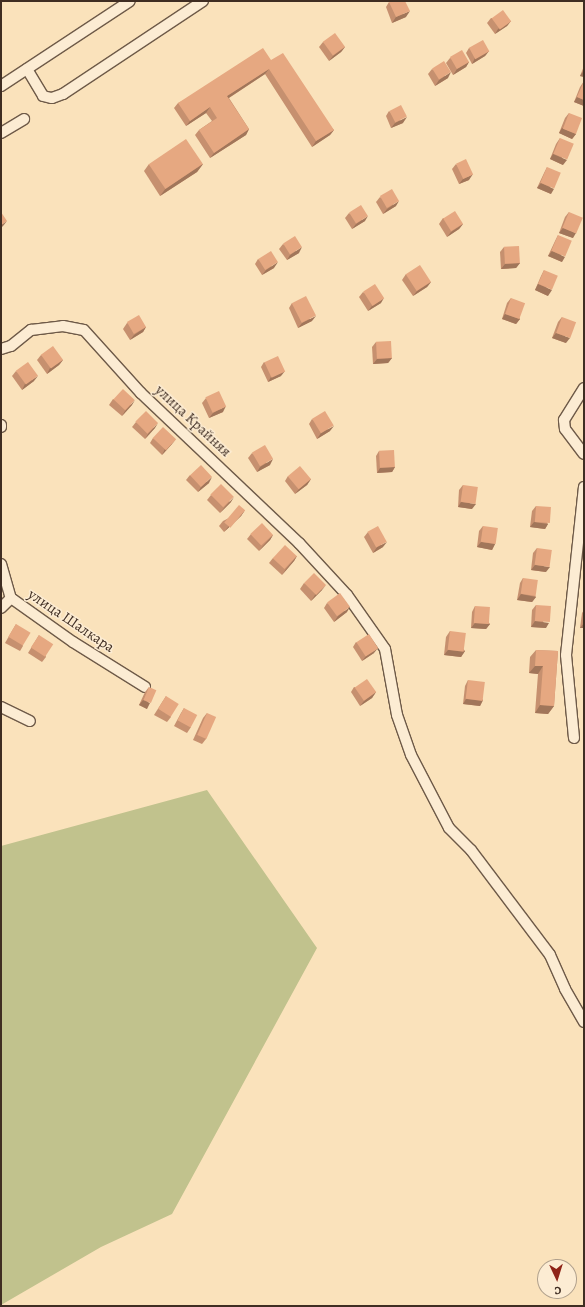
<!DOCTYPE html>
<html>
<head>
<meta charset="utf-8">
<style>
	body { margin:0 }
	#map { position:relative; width:585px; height:1307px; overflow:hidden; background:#fae2bb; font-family:Alegreya,serif }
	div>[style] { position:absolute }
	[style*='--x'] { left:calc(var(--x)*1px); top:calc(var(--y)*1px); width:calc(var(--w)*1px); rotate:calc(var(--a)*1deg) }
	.green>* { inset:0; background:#c1c28d }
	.roads { filter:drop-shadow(1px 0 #6e5a48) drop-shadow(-1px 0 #6e5a48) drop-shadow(0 1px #6e5a48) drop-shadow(0 -1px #6e5a48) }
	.minor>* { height:10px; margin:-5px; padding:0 5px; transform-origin:5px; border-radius:5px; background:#fcecd3 }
	.wall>* { inset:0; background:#c6906f }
	.shaded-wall>* { inset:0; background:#a1765a }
	.building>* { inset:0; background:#e6a881; transform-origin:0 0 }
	span { translate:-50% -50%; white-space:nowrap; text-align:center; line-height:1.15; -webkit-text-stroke:3px #fcecd3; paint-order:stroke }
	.street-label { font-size:15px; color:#3f2d22 }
	.frame { position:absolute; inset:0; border:2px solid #3f2d22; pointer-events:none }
	.north { position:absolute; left:537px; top:1259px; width:40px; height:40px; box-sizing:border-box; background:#fcecd3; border:1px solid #b0a08c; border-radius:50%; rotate:176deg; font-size:11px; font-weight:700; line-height:16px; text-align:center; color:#3f2d22 }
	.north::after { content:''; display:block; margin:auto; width:14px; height:18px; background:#8f2418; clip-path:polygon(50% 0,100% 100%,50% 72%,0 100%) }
</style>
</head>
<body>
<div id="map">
	<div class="green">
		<i style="clip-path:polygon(207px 790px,317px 948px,172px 1214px,101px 1247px,1px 1305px,1px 846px)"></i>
	</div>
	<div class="roads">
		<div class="minor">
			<i style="--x:27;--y:69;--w:31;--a:59"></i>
			<i style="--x:43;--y:96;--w:9;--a:13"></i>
			<i style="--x:52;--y:98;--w:12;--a:-20"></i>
			<i style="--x:63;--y:94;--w:168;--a:-33.6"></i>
			<i style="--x:1;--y:86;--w:154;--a:-33.4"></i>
			<i style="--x:1;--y:133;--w:27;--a:-31"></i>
			<i style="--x:1;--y:349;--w:10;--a:-17"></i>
			<i style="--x:11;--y:346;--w:26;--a:-39"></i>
			<i style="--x:31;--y:330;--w:32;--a:-7"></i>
			<i style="--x:63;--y:326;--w:21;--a:11"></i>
			<i style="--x:84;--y:330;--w:85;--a:47.9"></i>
			<i style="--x:141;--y:393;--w:218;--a:43.5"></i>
			<i style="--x:299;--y:543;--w:71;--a:47.3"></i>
			<i style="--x:347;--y:595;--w:66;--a:54.9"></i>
			<i style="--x:385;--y:649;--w:67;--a:79.7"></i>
			<i style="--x:397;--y:715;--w:42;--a:70.7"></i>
			<i style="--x:411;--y:755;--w:82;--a:62.5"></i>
			<i style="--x:449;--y:828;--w:31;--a:45"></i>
			<i style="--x:471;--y:850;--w:131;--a:53"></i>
			<i style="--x:550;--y:955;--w:37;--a:66"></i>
			<i style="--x:565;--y:989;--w:38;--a:60"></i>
			<i style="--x:584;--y:388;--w:38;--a:122"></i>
			<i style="--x:564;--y:420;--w:9;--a:84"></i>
			<i style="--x:565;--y:429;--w:31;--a:53"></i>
			<i style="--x:1;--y:425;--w:2;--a:90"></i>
			<i style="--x:1;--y:564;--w:35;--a:74"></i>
			<i style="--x:11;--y:598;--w:76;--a:35.4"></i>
			<i style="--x:73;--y:642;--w:85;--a:32"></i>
			<i style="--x:1;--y:608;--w:14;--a:-45"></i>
			<i style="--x:1;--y:707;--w:32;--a:26"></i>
			<i style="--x:574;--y:738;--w:83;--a:-95.5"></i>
			<i style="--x:566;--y:655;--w:169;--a:-83.9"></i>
		</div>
	</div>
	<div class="wall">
		<i style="clip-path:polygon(389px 2px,406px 17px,392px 23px,386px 7px)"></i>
		<i style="clip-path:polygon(491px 18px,511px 21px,507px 26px,495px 34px,487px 23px)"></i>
		<i style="clip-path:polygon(323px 42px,345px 47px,341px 52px,329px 61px,319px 47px)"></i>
		<i style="clip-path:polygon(469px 48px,489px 51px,485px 56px,472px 64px,466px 53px)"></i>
		<i style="clip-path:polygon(450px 58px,469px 62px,466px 67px,453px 75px,446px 63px)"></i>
		<i style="clip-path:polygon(271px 60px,334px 130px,330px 135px,312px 147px,265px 74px,229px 98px,249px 129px,246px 135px,210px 158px,195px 135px,199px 130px,212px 121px,206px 113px,186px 126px,174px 108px,178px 103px)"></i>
		<i style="clip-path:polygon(584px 66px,584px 77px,580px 76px)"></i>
		<i style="clip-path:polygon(432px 69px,448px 78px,435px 86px,428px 74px)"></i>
		<i style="clip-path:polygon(584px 81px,584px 106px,574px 102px,580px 87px)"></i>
		<i style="clip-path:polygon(389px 111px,403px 123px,391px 128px,386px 116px)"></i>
		<i style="clip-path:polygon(569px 113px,576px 134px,572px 139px,559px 133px,565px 118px)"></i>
		<i style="clip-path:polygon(560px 138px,563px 165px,550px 159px,556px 144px)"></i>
		<i style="clip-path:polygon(149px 164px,203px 164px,197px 172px,160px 196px,144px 171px)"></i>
		<i style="clip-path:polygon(456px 164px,469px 180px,459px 184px,452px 169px)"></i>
		<i style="clip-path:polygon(547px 167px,551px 194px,537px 188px,544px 173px)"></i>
		<i style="clip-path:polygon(380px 197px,396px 206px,383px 214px,376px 202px)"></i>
		<i style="clip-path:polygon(569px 212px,573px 238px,559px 233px,565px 217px)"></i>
		<i style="clip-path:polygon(349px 213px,365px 221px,352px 229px,345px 218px)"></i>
		<i style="clip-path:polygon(443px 218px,463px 224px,459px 229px,447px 237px,439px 224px)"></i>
		<i style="clip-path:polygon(558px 235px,562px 262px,548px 256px,555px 241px)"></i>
		<i style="clip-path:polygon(283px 244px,299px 253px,287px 260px,279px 249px)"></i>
		<i style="clip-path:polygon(504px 247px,520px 263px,516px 268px,501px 269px,500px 252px)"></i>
		<i style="clip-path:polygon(258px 259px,274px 268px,262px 275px,255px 264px)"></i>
		<i style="clip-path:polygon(544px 270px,548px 296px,535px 290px,541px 276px)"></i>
		<i style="clip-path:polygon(406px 274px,431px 282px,427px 287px,413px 296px,402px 280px)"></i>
		<i style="clip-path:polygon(363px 292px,381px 303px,368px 311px,359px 297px)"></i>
		<i style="clip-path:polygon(511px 298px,520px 319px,516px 324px,502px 319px,507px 303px)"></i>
		<i style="clip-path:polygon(292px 303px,312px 321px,298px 328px,289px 308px)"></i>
		<i style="clip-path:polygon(562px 317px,566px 343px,552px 338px,558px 322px)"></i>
		<i style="clip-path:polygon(127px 323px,146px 327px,143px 332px,130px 340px,123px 329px)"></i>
		<i style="clip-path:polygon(376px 342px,392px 358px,388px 363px,373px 364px,372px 347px)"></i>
		<i style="clip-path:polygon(41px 355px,63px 360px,59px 365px,47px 374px,37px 360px)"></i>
		<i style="clip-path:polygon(264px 362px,281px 376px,268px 382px,261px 367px)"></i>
		<i style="clip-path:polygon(16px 371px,34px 381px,22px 390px,12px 376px)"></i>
		<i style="clip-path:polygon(206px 398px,223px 412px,209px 418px,202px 403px)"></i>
		<i style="clip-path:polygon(113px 399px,132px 405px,122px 416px,109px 405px)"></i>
		<i style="clip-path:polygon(312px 419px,330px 431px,317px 439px,309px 424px)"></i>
		<i style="clip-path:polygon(136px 422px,155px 428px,145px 439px,132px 427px)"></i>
		<i style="clip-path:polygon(153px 438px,172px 444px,162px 455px,150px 443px)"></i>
		<i style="clip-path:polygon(379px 451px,395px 467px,392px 472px,377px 473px,376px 456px)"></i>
		<i style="clip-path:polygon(252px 453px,270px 465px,257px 472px,248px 458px)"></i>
		<i style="clip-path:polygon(190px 475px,209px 483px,198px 492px,186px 480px)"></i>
		<i style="clip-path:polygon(288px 476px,311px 479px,307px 485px,295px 494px,285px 481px)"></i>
		<i style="clip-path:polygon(463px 485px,472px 509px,458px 507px,459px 490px)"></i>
		<i style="clip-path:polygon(211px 495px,231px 502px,220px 513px,207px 500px)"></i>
		<i style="clip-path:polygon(536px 506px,548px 524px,545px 529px,530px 527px,532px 511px)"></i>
		<i style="clip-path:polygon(245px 510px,241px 516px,224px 532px,219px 526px,223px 521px)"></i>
		<i style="clip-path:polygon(483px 526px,495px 544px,492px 550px,477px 547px,479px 531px)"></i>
		<i style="clip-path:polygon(368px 532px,383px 547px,373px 553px,364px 537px)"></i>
		<i style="clip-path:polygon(251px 534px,273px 535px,270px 540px,259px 551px,247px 539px)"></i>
		<i style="clip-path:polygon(537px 548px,546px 572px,531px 570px,533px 553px)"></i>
		<i style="clip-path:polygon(297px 556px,294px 561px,282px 575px,269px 563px,273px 558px)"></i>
		<i style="clip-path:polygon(523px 578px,536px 597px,532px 602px,517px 600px,520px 583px)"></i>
		<i style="clip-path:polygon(304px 583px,322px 590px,311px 601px,300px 589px)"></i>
		<i style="clip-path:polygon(327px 603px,347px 612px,334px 622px,324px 608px)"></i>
		<i style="clip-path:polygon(536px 605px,546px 628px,531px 627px,532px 610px)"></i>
		<i style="clip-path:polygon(475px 606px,490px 624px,486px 629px,471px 628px,472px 612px)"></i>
		<i style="clip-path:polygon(584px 610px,584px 628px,580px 628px,582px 613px)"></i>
		<i style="clip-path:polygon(16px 624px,23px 646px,20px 651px,5px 643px)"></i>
		<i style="clip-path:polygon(450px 631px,465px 651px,461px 657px,444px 655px,446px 637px)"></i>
		<i style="clip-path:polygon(39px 635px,46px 657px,42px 662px,28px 653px)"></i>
		<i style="clip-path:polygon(356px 642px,374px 653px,362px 661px,353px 647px)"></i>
		<i style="clip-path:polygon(536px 650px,558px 651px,554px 706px,548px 714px,535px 713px,538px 674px,529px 673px,530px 657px)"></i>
		<i style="clip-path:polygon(468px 680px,483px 700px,480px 706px,463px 704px,465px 686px)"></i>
		<i style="clip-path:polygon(149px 687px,147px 709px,139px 705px,145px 692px)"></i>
		<i style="clip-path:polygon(354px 687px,376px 692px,372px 698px,360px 706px,351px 692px)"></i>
		<i style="clip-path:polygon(166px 696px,171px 717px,167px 722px,154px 715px)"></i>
		<i style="clip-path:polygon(184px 708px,191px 727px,187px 733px,174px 726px,181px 713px)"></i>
		<i style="clip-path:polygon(207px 713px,206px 739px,202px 744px,193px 740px,203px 718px)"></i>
	</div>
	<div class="shaded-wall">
		<i style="clip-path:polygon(410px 11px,406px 17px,392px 23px,396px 17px)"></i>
		<i style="clip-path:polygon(511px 21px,507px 26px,495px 34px,498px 29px)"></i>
		<i style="clip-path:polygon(345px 47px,341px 52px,329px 61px,333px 56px)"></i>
		<i style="clip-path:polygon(489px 51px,485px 56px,472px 64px,475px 58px)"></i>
		<i style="clip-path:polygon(469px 62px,466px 67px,453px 75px,457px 69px)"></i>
		<i style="clip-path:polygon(269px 69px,265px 74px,224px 101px,227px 96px)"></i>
		<i style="clip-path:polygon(584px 70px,584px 77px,580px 76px)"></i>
		<i style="clip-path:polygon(451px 72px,448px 78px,435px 86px,439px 80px)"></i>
		<i style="clip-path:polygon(577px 97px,584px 100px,584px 106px,574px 102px)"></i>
		<i style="clip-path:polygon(210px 107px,206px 113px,186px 126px,190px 121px)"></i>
		<i style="clip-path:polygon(407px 117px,403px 123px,391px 128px,395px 123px)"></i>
		<i style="clip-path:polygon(562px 128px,576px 134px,572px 139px,559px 133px)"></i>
		<i style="clip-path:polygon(249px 129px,246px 135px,210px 158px,214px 153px)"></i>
		<i style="clip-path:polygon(334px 130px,330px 135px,312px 147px,316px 141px)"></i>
		<i style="clip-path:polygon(553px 154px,567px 160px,563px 165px,550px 159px)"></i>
		<i style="clip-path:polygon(203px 164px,197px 172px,160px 196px,166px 188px)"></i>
		<i style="clip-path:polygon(473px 174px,469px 180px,459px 184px,463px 179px)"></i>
		<i style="clip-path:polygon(541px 183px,554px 189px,551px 194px,537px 188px)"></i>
		<i style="clip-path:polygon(399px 201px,396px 206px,383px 214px,387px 209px)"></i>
		<i style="clip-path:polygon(368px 216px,365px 221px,352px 229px,356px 224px)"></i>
		<i style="clip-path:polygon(7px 221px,3px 226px,1px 228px,1px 225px)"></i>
		<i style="clip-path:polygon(463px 224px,459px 229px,447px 237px,451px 232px)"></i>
		<i style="clip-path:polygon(563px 228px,576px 233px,573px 238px,559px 233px)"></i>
		<i style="clip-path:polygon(302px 247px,299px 253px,287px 260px,290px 255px)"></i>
		<i style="clip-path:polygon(552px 251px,565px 257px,562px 262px,548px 256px)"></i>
		<i style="clip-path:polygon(278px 262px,274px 268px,262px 275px,266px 270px)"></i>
		<i style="clip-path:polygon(520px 263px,516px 268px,501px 269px,505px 264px)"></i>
		<i style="clip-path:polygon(431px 282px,427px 287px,413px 296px,417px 291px)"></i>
		<i style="clip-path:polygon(538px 284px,552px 290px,548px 296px,535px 290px)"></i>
		<i style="clip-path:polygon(384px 298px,381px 303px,368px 311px,372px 306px)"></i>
		<i style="clip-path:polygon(505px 314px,520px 319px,516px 324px,502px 319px)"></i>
		<i style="clip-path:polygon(316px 316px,312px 321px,298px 328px,302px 323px)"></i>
		<i style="clip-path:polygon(146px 327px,143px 332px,130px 340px,134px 335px)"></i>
		<i style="clip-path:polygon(556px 333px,570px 338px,566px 343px,552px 338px)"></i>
		<i style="clip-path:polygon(392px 358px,388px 363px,373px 364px,377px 359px)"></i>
		<i style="clip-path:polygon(63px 360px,59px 365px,47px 374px,50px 368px)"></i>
		<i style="clip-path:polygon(285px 371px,281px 376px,268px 382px,271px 377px)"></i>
		<i style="clip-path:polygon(38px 376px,34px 381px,22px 390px,25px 384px)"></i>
		<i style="clip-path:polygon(135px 400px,132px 405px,122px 416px,125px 411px)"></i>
		<i style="clip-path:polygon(226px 406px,223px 412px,209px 418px,213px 413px)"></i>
		<i style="clip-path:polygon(158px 423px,155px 428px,145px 439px,148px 434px)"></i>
		<i style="clip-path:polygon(334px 426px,330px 431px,317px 439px,321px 433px)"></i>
		<i style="clip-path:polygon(176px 439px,172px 444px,162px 455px,165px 449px)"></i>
		<i style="clip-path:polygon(273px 459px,270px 465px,257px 472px,260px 467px)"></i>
		<i style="clip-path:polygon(395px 467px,392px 472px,377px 473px,380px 468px)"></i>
		<i style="clip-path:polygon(212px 477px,209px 483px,198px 492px,201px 487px)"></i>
		<i style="clip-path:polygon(311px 479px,307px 485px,295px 494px,299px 489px)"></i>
		<i style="clip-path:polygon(234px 497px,231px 502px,220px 513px,224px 508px)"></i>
		<i style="clip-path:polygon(461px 502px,476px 504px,472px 509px,458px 507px)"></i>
		<i style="clip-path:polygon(245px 510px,241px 516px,224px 532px,228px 527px)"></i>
		<i style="clip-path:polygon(534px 522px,548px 524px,545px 529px,530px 527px)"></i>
		<i style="clip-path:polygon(273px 535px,270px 540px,259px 551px,263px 546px)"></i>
		<i style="clip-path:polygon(387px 542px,383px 547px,373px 553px,377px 547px)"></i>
		<i style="clip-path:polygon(481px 542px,495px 544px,492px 550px,477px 547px)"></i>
		<i style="clip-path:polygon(297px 556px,294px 561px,282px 575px,286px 569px)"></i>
		<i style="clip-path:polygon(535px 565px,550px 567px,546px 572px,531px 570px)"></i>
		<i style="clip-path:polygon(326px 585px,322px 590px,311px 601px,315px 595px)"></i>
		<i style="clip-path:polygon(521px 594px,536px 597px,532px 602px,517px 600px)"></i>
		<i style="clip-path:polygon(350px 607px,347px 612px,334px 622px,338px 616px)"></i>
		<i style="clip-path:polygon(535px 621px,549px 623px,546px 628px,531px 627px)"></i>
		<i style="clip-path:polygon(475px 623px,490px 624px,486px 629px,471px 628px)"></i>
		<i style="clip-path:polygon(584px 623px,584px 628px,580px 628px)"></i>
		<i style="clip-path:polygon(378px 648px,374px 653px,362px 661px,366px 656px)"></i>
		<i style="clip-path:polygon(448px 650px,465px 651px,461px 657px,444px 655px)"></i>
		<i style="clip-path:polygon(535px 666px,543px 666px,538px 674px,529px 673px)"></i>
		<i style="clip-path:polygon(376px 692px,372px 698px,360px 706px,364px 701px)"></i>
		<i style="clip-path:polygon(466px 699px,483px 700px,480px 706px,463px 704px)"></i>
		<i style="clip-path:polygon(143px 700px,150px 703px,147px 709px,139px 705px)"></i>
		<i style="clip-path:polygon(540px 705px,554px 706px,548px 714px,535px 713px)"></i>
	</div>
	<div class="building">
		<i style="clip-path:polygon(391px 1px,405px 1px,410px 11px,396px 17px,389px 2px)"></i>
		<i style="left:503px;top:10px;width:14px;height:14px;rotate:54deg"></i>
		<i style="left:335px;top:33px;width:17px;height:15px;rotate:54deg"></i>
		<i style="left:483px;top:40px;width:13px;height:16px;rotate:61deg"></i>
		<i style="clip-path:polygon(263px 48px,271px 60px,283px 53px,334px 130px,316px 141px,269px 69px,227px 96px,249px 129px,214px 153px,199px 130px,217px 118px,210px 107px,190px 121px,178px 103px)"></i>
		<i style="left:462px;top:50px;width:14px;height:14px;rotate:60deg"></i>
		<i style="left:444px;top:61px;width:13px;height:14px;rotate:58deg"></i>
		<i style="clip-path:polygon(584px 81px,584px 100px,577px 97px)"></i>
		<i style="left:401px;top:105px;width:13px;height:13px;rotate:63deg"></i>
		<i style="left:569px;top:113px;width:14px;height:17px;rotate:21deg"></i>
		<i style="left:560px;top:138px;width:15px;height:17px;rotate:23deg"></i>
		<i style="left:186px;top:139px;width:30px;height:45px;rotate:56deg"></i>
		<i style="left:466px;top:159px;width:17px;height:11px;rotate:65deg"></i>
		<i style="left:547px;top:167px;width:15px;height:17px;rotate:23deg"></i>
		<i style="left:392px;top:189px;width:14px;height:14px;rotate:60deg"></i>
		<i style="left:361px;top:205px;width:13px;height:14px;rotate:58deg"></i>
		<i style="left:455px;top:211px;width:15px;height:14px;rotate:58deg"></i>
		<i style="clip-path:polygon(1px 212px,7px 221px,1px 225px)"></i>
		<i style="left:569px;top:212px;width:15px;height:17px;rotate:23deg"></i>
		<i style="left:558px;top:235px;width:15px;height:17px;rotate:23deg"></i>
		<i style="left:295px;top:236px;width:13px;height:14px;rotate:58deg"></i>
		<i style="left:519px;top:246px;width:17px;height:15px;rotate:87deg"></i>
		<i style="left:271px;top:251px;width:13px;height:15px;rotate:58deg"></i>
		<i style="left:420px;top:265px;width:20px;height:17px;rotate:57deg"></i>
		<i style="left:544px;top:270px;width:15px;height:15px;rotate:23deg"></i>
		<i style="left:375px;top:284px;width:17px;height:14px;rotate:57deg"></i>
		<i style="left:306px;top:296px;width:22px;height:16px;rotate:63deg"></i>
		<i style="left:511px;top:298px;width:15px;height:17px;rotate:20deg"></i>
		<i style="left:139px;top:315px;width:14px;height:14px;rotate:60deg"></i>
		<i style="left:562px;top:317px;width:15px;height:17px;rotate:20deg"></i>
		<i style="left:391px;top:341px;width:17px;height:15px;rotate:87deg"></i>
		<i style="left:53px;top:346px;width:17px;height:15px;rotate:54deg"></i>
		<i style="left:278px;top:356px;width:17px;height:15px;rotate:65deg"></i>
		<i style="left:28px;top:362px;width:17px;height:15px;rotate:54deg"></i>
		<i style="left:123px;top:389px;width:16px;height:14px;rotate:43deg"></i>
		<i style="left:219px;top:391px;width:17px;height:15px;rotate:65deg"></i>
		<i style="left:146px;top:411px;width:17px;height:15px;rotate:45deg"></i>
		<i style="left:325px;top:411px;width:17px;height:15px;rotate:59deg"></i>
		<i style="left:163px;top:427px;width:18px;height:15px;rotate:43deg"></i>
		<i style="left:265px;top:445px;width:16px;height:15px;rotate:60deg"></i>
		<i style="left:394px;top:450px;width:17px;height:15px;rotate:87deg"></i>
		<i style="left:201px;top:465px;width:16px;height:15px;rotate:47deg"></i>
		<i style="left:300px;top:466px;width:17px;height:16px;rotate:50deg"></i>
		<i style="left:221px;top:484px;width:18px;height:15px;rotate:45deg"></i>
		<i style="left:463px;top:485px;width:15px;height:17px;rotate:8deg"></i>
		<i style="left:239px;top:505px;width:8px;height:23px;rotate:40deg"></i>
		<i style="left:536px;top:506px;width:15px;height:16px;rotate:4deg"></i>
		<i style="left:262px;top:523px;width:16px;height:16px;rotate:47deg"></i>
		<i style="left:378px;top:526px;width:18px;height:12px;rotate:61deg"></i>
		<i style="left:483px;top:526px;width:15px;height:16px;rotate:8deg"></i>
		<i style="left:285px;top:545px;width:16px;height:18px;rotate:43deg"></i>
		<i style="left:537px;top:548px;width:15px;height:17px;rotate:8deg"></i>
		<i style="left:314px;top:573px;width:17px;height:14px;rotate:45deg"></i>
		<i style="left:523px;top:578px;width:15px;height:16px;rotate:8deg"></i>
		<i style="left:340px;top:593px;width:17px;height:16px;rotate:54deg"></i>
		<i style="left:536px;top:605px;width:15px;height:16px;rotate:4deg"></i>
		<i style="left:475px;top:606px;width:15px;height:17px;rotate:4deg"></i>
		<i style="left:16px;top:624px;width:17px;height:15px;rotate:31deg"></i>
		<i style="left:450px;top:631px;width:16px;height:19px;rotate:7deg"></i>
		<i style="left:369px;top:634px;width:17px;height:15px;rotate:57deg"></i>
		<i style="left:39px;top:635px;width:17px;height:15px;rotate:33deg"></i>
		<i style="clip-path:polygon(536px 650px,558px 651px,554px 706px,540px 705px,543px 666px,535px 666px)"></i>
		<i style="left:367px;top:679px;width:16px;height:15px;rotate:55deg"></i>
		<i style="left:468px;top:680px;width:17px;height:19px;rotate:7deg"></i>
		<i style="left:149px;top:687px;width:8px;height:14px;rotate:23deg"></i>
		<i style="left:166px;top:696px;width:15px;height:15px;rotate:32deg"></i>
		<i style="left:184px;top:708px;width:15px;height:14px;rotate:28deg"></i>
		<i style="left:207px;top:713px;width:10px;height:24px;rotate:24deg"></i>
	</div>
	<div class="street-label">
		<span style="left:193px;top:421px;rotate:43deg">улица Крайняя</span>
		<span style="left:71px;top:621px;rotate:34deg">улица Шалкара</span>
	</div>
	<div class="frame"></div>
	<div class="north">С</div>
</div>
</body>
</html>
